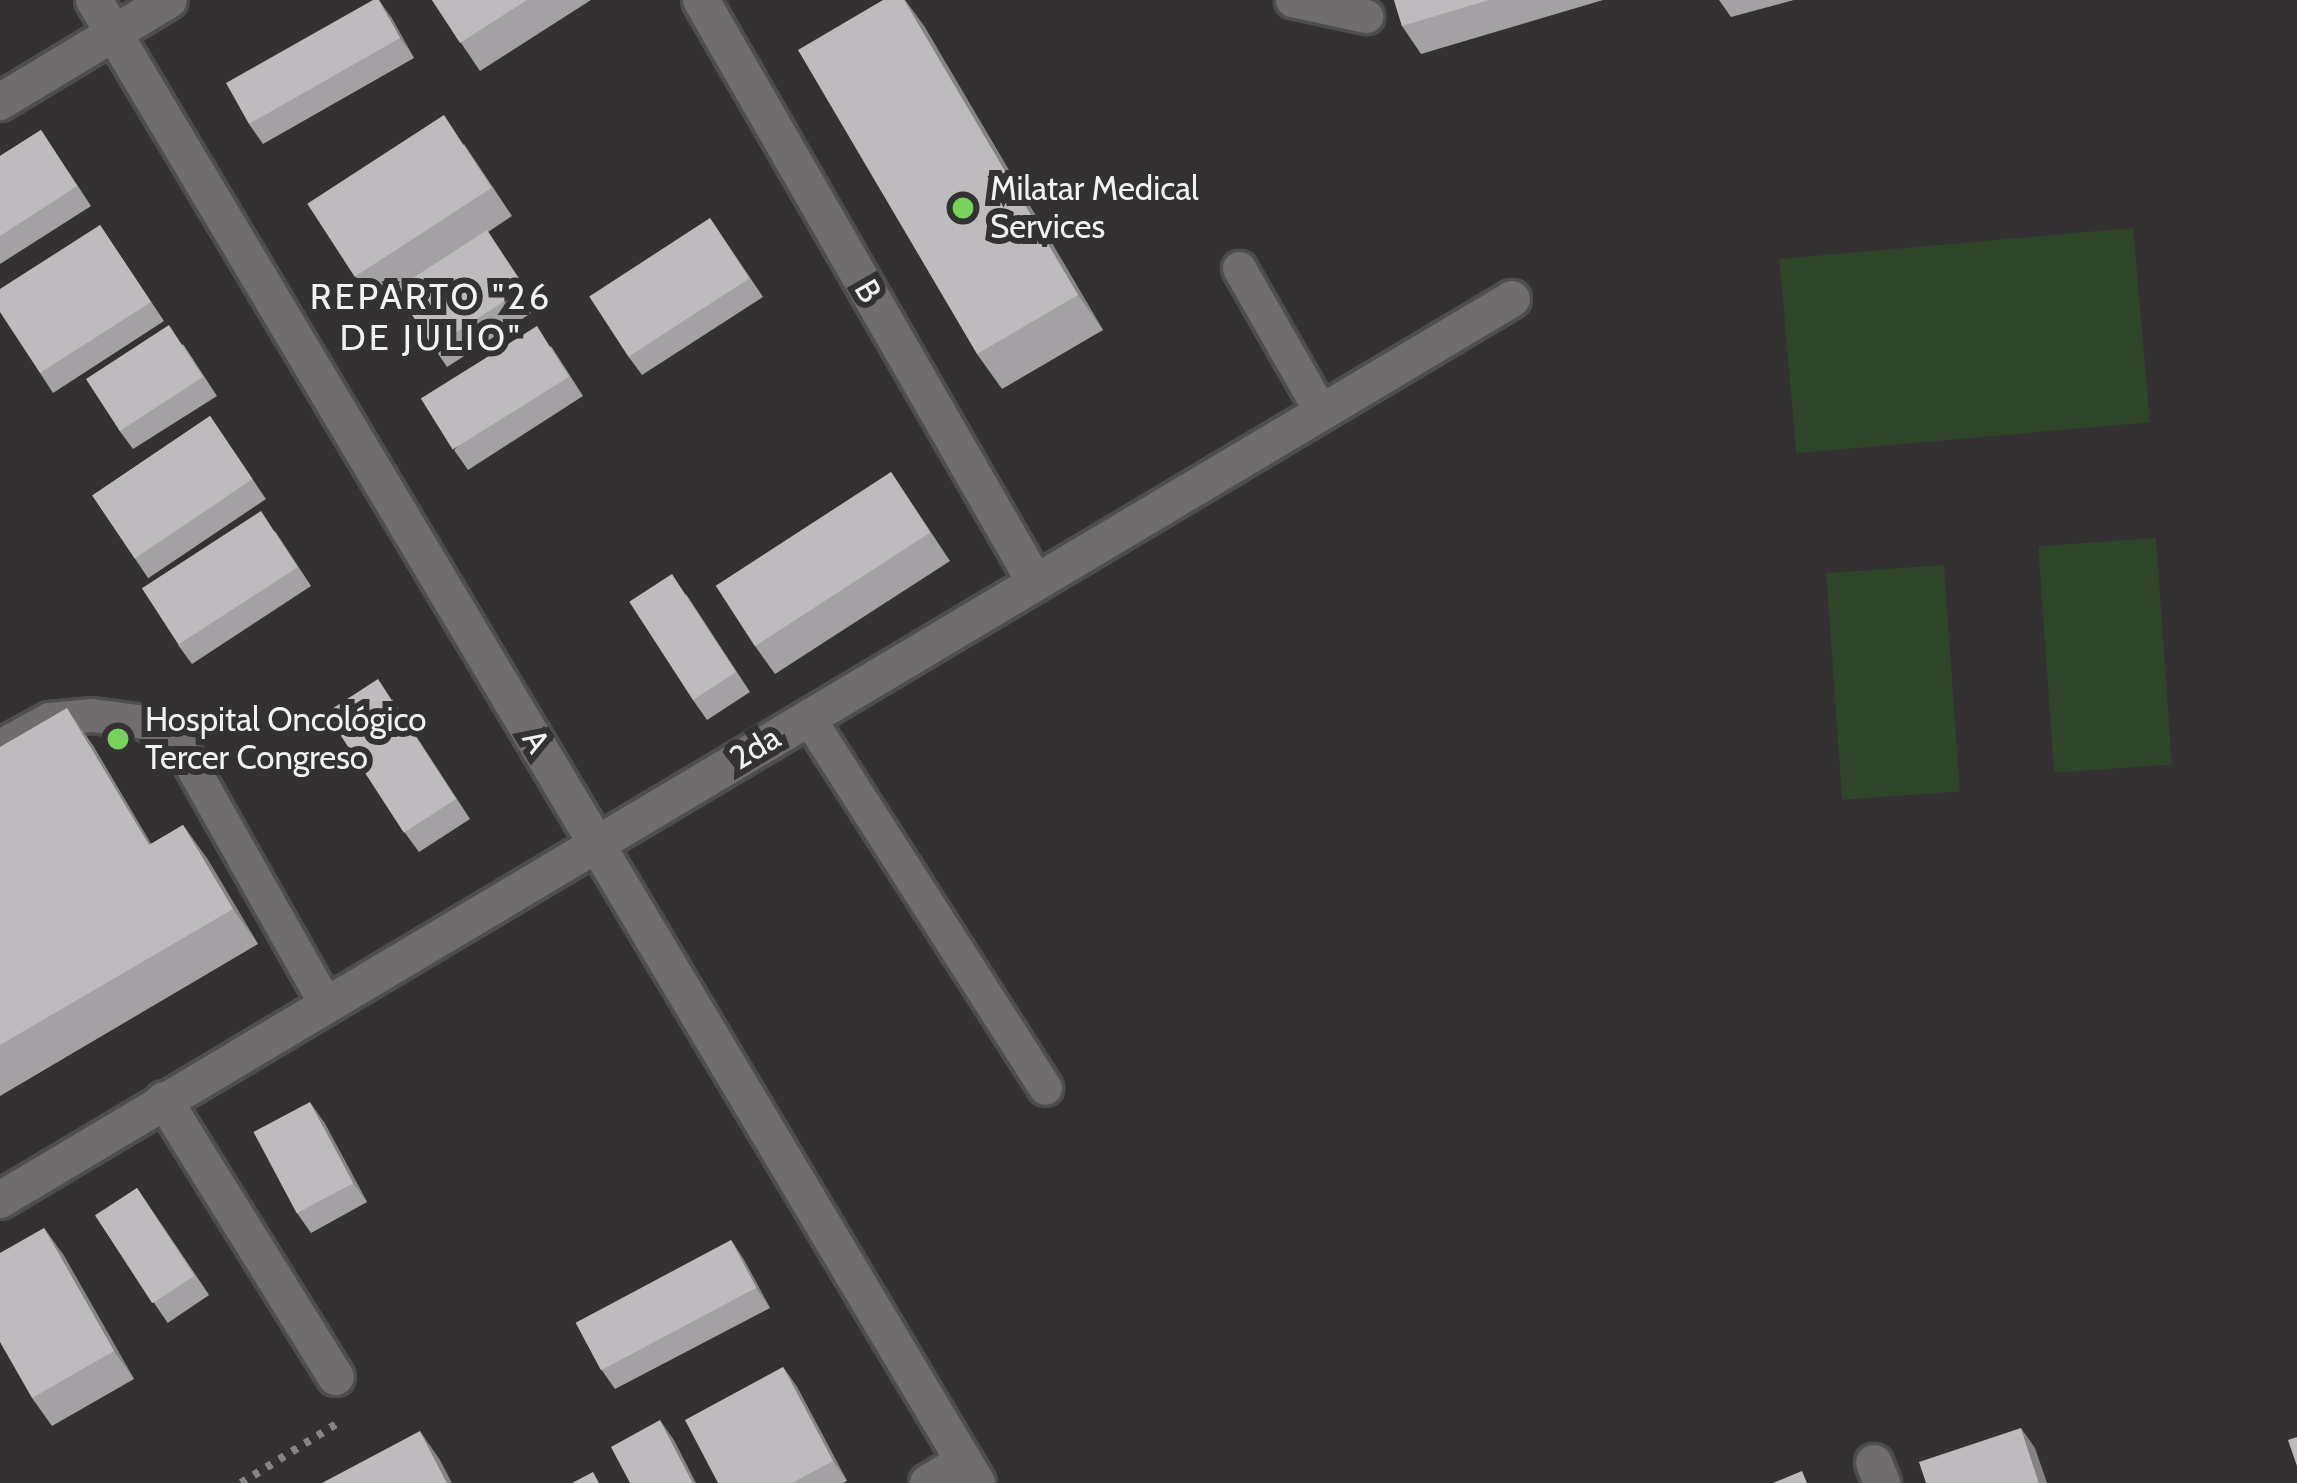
<!DOCTYPE html>
<html>
<head>
<meta charset="utf-8">
<style>
	body { margin:0 }
	#map { position:relative; width:2297px; height:1483px; overflow:hidden; background:#343133; font-family:Cabin,sans-serif }
	div>[style] { position:absolute }
	[style*='--x'] { left:calc(var(--x)*1px); top:calc(var(--y)*1px); width:calc(var(--w)*1px); rotate:calc(var(--a)*1deg) }
	.green>* { inset:0; background:#30462a; transform-origin:0 0 }
	.path>* { height:8px; margin-top:-4px; transform-origin:0; background:repeating-linear-gradient(90deg,#858384 0 6px,transparent 0 15px) }
	.roads { filter:drop-shadow(3px 0 #4f4d4f) drop-shadow(-3px 0 #4f4d4f) drop-shadow(0 3px #4f4d4f) drop-shadow(0 -3px #4f4d4f) }
	.lane>* { height:33px; margin:-16.5px; padding:0 16.5px; transform-origin:16.5px; border-radius:16.5px; background:#706d6f }
	.street>* { height:36px; margin:-18px; padding:0 18px; transform-origin:18px; border-radius:18px; background:#706d6f }
	.wall>* { inset:0; background:#a3a1a3; transform-origin:0 0 }
	.shaded-wall>* { inset:0; background:#858385 }
	.building>* { inset:0; background:#bebbbe; transform-origin:0 0 }
	.dots>* { width:33px; height:33px; translate:-50% -50%; box-sizing:border-box; border:6px solid #343133; border-radius:50% }
	span { translate:-50% -50%; white-space:nowrap; text-align:center; line-height:1.15; -webkit-text-stroke:12px #343133; paint-order:stroke }
	.poi-label { font-size:33px; color:#f3f2f3 }
	.left { translate:0 -50%; text-align:left }
	.street-label { font-size:33px; color:#f3f2f3 }
	.neighbourhood-label { font-size:36px; color:#f3f2f3; letter-spacing:3px }
</style>
</head>
<body>
<div id="map">
	<div class="green">
		<i style="left:2133px;top:228px;width:195px;height:355px;rotate:85deg"></i>
		<i style="left:2156px;top:538px;width:227px;height:118px;rotate:86deg"></i>
		<i style="left:1944px;top:565px;width:227px;height:118px;rotate:86deg"></i>
	</div>
	<div class="path">
		<i style="--x:241;--y:1483;--w:118;--a:-31.8"></i>
	</div>
	<div class="roads">
		<div class="lane">
			<i style="--x:1292;--y:0;--w:76;--a:12.2"></i>
			<i style="--x:1239;--y:268;--w:166;--a:60.3"></i>
			<i style="--x:808;--y:717;--w:440;--a:57.4"></i>
			<i style="--x:0;--y:746;--w:56;--a:-28.9"></i>
			<i style="--x:49;--y:719;--w:43;--a:-5.3"></i>
			<i style="--x:92;--y:715;--w:52;--a:7.7"></i>
			<i style="--x:144;--y:722;--w:39;--a:30"></i>
			<i style="--x:178;--y:742;--w:303;--a:60.6"></i>
		</div>
		<div class="street">
			<i style="--x:94;--y:0;--w:1726;--a:59.23"></i>
			<i style="--x:701;--y:0;--w:671;--a:60.15"></i>
			<i style="--x:0;--y:102;--w:197;--a:-31.1"></i>
			<i style="--x:164;--y:1100;--w:326;--a:58.2"></i>
			<i style="--x:0;--y:1200;--w:1760;--a:-30.79"></i>
			<i style="--x:1874;--y:1463;--w:22;--a:68"></i>
			<i style="--x:928;--y:1483;--w:42;--a:-31.4"></i>
		</div>
	</div>
	<div class="wall">
		<i style="clip-path:polygon(432px 0,591px 0,480px 71px)"></i>
		<i style="clip-path:polygon(883px 0,905px 0,924px 26px,1103px 330px,1002px 389px,977px 354px)"></i>
		<i style="clip-path:polygon(1394px 0,1603px 0,1421px 54px,1402px 26px)"></i>
		<i style="clip-path:polygon(1719px 0,1794px 0,1731px 17px)"></i>
		<i style="clip-path:polygon(391px 17px,414px 58px,263px 144px,249px 124px)"></i>
		<i style="clip-path:polygon(41px 130px,91px 206px,0 264px,0 156px)"></i>
		<i style="clip-path:polygon(464px 144px,512px 216px,488px 232px,539px 308px,447px 367px,396px 291px,375px 305px,355px 276px)"></i>
		<i style="clip-path:polygon(710px 218px,763px 297px,642px 375px,628px 356px)"></i>
		<i style="clip-path:polygon(100px 225px,164px 321px,53px 393px,40px 373px)"></i>
		<i style="clip-path:polygon(183px 344px,217px 396px,133px 449px,119px 430px)"></i>
		<i style="clip-path:polygon(551px 346px,583px 396px,468px 470px,454px 450px)"></i>
		<i style="left:210px;top:416px;width:100px;height:142px;rotate:56deg"></i>
		<i style="clip-path:polygon(891px 472px,950px 561px,775px 674px,755px 646px)"></i>
		<i style="clip-path:polygon(275px 531px,311px 586px,192px 664px,178px 645px)"></i>
		<i style="clip-path:polygon(686px 594px,750px 692px,707px 720px,693px 700px)"></i>
		<i style="clip-path:polygon(392px 699px,470px 819px,419px 852px,405px 833px)"></i>
		<i style="clip-path:polygon(92px 744px,151px 844px,183px 825px,208px 860px,258px 944px,0 1096px,0 747px)"></i>
		<i style="clip-path:polygon(324px 1122px,367px 1202px,311px 1233px,297px 1213px)"></i>
		<i style="left:137px;top:1188px;width:129px;height:50px;rotate:56deg"></i>
		<i style="clip-path:polygon(44px 1228px,64px 1256px,134px 1379px,52px 1426px,32px 1398px)"></i>
		<i style="clip-path:polygon(731px 1240px,744px 1260px,770px 1308px,615px 1389px,601px 1369px)"></i>
		<i style="clip-path:polygon(783px 1367px,797px 1387px,847px 1481px,843px 1483px,718px 1483px)"></i>
	</div>
	<div class="shaded-wall">
		<i style="clip-path:polygon(379px 0,391px 17px,414px 58px,400px 38px)"></i>
		<i style="clip-path:polygon(904px 0,924px 26px,1103px 330px,1078px 295px)"></i>
		<i style="clip-path:polygon(67px 708px,92px 744px,173px 881px,149px 845px)"></i>
		<i style="clip-path:polygon(183px 825px,208px 860px,258px 944px,233px 909px)"></i>
		<i style="clip-path:polygon(310px 1102px,324px 1122px,367px 1202px,353px 1183px)"></i>
		<i style="clip-path:polygon(44px 1228px,64px 1256px,134px 1379px,114px 1351px)"></i>
		<i style="clip-path:polygon(731px 1240px,744px 1260px,770px 1308px,756px 1288px)"></i>
		<i style="clip-path:polygon(783px 1367px,797px 1387px,847px 1481px,833px 1461px)"></i>
		<i style="clip-path:polygon(660px 1420px,674px 1440px,696px 1483px,693px 1483px)"></i>
		<i style="clip-path:polygon(2021px 1428px,2035px 1448px,2047px 1483px,2039px 1483px)"></i>
		<i style="clip-path:polygon(420px 1431px,440px 1460px,452px 1483px,447px 1483px)"></i>
	</div>
	<div class="building">
		<i style="clip-path:polygon(373px 0,379px 0,400px 38px,249px 124px,226px 83px)"></i>
		<i style="clip-path:polygon(432px 0,527px 0,460px 43px)"></i>
		<i style="clip-path:polygon(883px 0,904px 0,1078px 295px,977px 354px,798px 50px)"></i>
		<i style="clip-path:polygon(1394px 0,1489px 0,1402px 26px)"></i>
		<i style="left:444px;top:115px;width:87px;height:163px;rotate:57deg"></i>
		<i style="clip-path:polygon(41px 130px,77px 186px,0 236px,0 156px)"></i>
		<i style="left:710px;top:218px;width:72px;height:144px;rotate:57deg"></i>
		<i style="clip-path:polygon(100px 225px,151px 302px,40px 373px,0 312px,0 289px)"></i>
		<i style="left:487px;top:230px;width:69px;height:109px;rotate:57deg"></i>
		<i style="left:169px;top:325px;width:62px;height:99px;rotate:57deg"></i>
		<i style="left:537px;top:326px;width:60px;height:137px;rotate:58deg"></i>
		<i style="left:210px;top:416px;width:76px;height:142px;rotate:56deg"></i>
		<i style="left:891px;top:472px;width:72px;height:209px;rotate:57deg"></i>
		<i style="left:261px;top:511px;width:67px;height:142px;rotate:57deg"></i>
		<i style="left:672px;top:574px;width:117px;height:51px;rotate:57deg"></i>
		<i style="left:378px;top:679px;width:143px;height:62px;rotate:57deg"></i>
		<i style="clip-path:polygon(67px 708px,149px 845px,183px 825px,233px 909px,0 1045px,0 747px)"></i>
		<i style="left:310px;top:1102px;width:92px;height:64px;rotate:62deg"></i>
		<i style="left:137px;top:1188px;width:105px;height:50px;rotate:57deg"></i>
		<i style="clip-path:polygon(44px 1228px,114px 1351px,32px 1398px,0 1342px,0 1253px)"></i>
		<i style="left:731px;top:1240px;width:54px;height:176px;rotate:62deg"></i>
		<i style="clip-path:polygon(783px 1367px,833px 1461px,792px 1483px,718px 1483px,685px 1420px)"></i>
		<i style="clip-path:polygon(660px 1420px,693px 1483px,630px 1483px,611px 1447px)"></i>
		<i style="clip-path:polygon(2021px 1428px,2039px 1483px,1926px 1483px,1919px 1462px)"></i>
		<i style="clip-path:polygon(420px 1431px,447px 1483px,322px 1483px)"></i>
		<i style="clip-path:polygon(2297px 1437px,2297px 1466px,2288px 1440px)"></i>
		<i style="clip-path:polygon(1802px 1471px,1807px 1483px,1773px 1483px)"></i>
		<i style="clip-path:polygon(593px 1472px,599px 1483px,572px 1483px)"></i>
	</div>
	<div class="dots">
		<i style="left:963px;top:208px;background:#76d25a"></i>
		<i style="left:118px;top:739px;background:#76d25a"></i>
	</div>
	<div class="poi-label">
		<span class="left" style="left:990px;top:208px">Milatar Medical<br>Services</span>
		<span class="left" style="left:145px;top:739px">Hospital Oncológico<br>Tercer Congreso</span>
	</div>
	<div class="street-label">
		<span style="left:868px;top:291px;rotate:60deg">B</span>
		<span style="left:536px;top:741px;rotate:59deg">A</span>
		<span style="left:755px;top:748px;rotate:-31deg">2da</span>
	</div>
	<div class="neighbourhood-label">
		<span style="left:431px;top:317px">REPARTO "26<br>DE JULIO"</span>
	</div>
</div>
</body>
</html>
